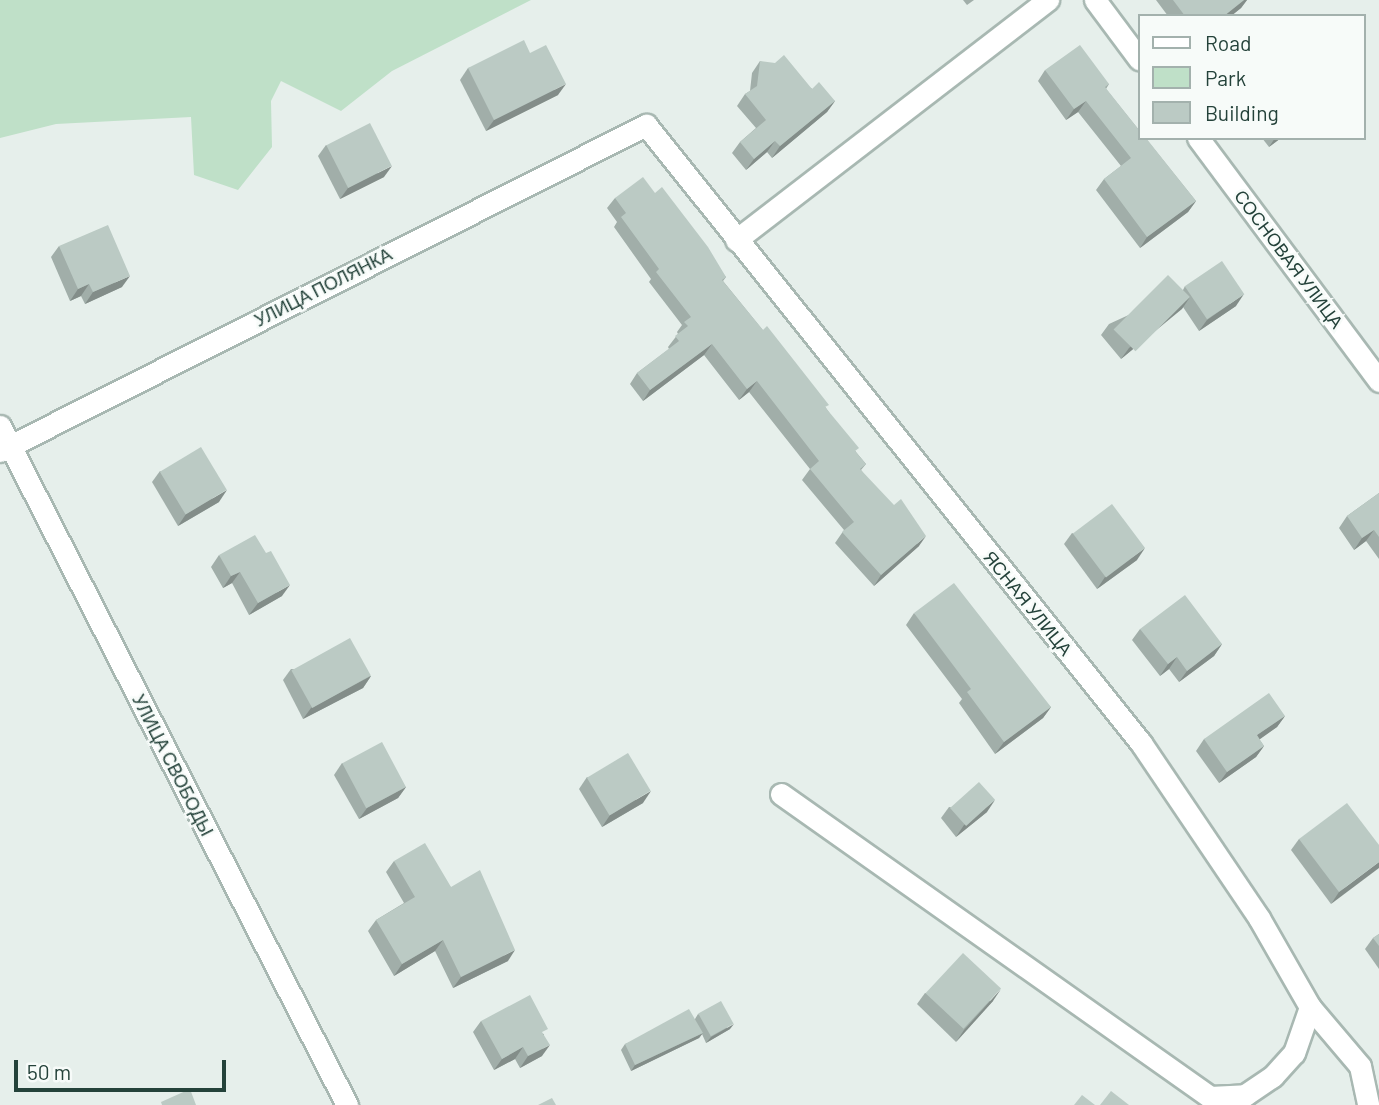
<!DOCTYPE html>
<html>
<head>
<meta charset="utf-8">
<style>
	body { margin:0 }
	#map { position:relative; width:1379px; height:1105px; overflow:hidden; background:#e6efeb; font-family:Barlow,sans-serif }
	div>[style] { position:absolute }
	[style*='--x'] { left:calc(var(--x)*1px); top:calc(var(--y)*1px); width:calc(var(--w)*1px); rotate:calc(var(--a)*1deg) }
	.green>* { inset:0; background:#bfe0c8 }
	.roads { filter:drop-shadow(2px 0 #a8b8b2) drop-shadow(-2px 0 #a8b8b2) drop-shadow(0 2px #a8b8b2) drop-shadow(0 -2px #a8b8b2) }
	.minor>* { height:21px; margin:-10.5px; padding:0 10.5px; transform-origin:10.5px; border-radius:10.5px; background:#fff }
	.wall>* { inset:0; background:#a1aea9 }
	.shaded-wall>* { inset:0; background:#838d89 }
	.building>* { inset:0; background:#bbcac4; transform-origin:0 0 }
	span { translate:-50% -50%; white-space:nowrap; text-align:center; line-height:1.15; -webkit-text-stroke:5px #f7fbf9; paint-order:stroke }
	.street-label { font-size:18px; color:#24423a }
	.legend { position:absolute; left:1138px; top:14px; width:228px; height:126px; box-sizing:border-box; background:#f7fbf9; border:2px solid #a3b1ad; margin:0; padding:9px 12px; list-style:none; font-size:21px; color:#24423a }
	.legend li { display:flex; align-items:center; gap:14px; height:35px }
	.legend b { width:35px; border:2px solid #a3b1ad }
	.scale { position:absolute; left:14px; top:1060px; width:212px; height:32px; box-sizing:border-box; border:4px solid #24423a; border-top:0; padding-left:9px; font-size:21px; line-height:24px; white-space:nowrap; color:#24423a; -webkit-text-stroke:5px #f7fbf9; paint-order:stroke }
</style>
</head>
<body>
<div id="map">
	<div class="green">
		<i style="clip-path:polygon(0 0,531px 0,392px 71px,341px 111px,281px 81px,271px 101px,272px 147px,238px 190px,194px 175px,191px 117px,56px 124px,0 138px)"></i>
	</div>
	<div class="roads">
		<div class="minor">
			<i style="--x:1095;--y:0;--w:74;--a:53.3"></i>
			<i style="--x:1198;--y:138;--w:303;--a:53.3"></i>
			<i style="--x:736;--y:240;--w:394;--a:-37.6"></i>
			<i style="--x:0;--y:426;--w:763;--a:62.93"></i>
			<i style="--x:0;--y:451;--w:724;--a:-26.78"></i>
			<i style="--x:646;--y:125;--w:792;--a:51.31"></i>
			<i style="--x:1141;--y:743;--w:211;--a:56"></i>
			<i style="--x:1259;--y:918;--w:103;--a:60.2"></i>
			<i style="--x:1310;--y:1007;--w:77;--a:49.7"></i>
			<i style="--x:1360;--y:1066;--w:40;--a:78"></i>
			<i style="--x:781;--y:794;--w:525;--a:35.23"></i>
			<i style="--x:1210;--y:1097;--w:35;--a:-3"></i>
			<i style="--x:1245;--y:1095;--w:34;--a:-34"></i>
			<i style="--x:1273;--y:1076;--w:31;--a:-48"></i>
			<i style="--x:1294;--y:1053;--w:49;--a:-70.8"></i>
		</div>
	</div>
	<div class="wall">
		<i style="clip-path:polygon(963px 0,974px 0,967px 5px)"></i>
		<i style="clip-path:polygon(1156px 0,1247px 0,1241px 8px,1231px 16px,1168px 16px)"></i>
		<i style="clip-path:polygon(530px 53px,558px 95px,486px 131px,460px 80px,468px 68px)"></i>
		<i style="clip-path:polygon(760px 61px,835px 101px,827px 112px,772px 158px,767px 152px,746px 170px,732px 153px,740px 142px,756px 128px,737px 106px,745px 94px,750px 91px,752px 73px)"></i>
		<i style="clip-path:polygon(1045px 70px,1109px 84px,1106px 89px,1196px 201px,1188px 212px,1140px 248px,1096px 190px,1104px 179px,1121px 166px,1078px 112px,1066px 120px,1038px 81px)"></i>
		<i style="clip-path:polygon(1262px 138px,1281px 138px,1269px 147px)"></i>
		<i style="clip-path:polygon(326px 145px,384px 177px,340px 199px,318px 156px)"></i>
		<i style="clip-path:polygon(655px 193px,726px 277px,723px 281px,826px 408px,856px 452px,866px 464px,861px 470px,919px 546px,874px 586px,835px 543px,844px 530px,802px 480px,810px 469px,749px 392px,739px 400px,704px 355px,643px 401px,630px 384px,637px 373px,669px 349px,668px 347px,678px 334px,677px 332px,682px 325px,649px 282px,651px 279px,614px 227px,617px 222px,607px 208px,615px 198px)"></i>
		<i style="clip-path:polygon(59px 246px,122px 287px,85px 304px,81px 296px,70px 301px,51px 257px)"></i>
		<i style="clip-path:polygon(1185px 286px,1236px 306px,1199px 331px,1183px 307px,1121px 359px,1101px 335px,1109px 324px,1183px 290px)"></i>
		<i style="clip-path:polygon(160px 471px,219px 502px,178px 526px,152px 482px)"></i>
		<i style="clip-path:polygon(1379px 493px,1379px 559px,1366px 541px,1354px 550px,1339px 528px,1347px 516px)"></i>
		<i style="clip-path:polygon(1072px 533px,1137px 560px,1097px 589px,1064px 544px)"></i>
		<i style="clip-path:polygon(219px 555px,282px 596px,249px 615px,232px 583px,223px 588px,211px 567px)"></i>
		<i style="clip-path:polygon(914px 613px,1051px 707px,1043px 718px,995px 754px,959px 703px,962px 699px,906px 625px)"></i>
		<i style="clip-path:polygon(1140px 629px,1222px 644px,1214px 656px,1179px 682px,1169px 669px,1160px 676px,1132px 640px)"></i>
		<i style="clip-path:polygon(291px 669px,371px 676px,363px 688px,303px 719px,283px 680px)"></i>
		<i style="clip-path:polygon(1285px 716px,1277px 727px,1259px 739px,1264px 746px,1256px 757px,1219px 783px,1196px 751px,1204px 739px)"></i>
		<i style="clip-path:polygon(342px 763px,406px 787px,398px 798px,359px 819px,334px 775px)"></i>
		<i style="clip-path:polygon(587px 777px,643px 803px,602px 827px,579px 789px)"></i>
		<i style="clip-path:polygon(949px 807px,987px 812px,956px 837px,941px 818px)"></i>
		<i style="clip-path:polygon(1299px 839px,1379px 845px,1331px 904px,1291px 850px)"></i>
		<i style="clip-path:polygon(394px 861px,451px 887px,508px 961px,453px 988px,435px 951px,394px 976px,368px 931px,376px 920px,404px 903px,386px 872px)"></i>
		<i style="clip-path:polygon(1379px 934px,1379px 969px,1365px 949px,1373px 938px)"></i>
		<i style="clip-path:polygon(925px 993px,993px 1001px,956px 1042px,917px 1004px)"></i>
		<i style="clip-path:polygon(698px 1014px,730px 1029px,706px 1043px,702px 1034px,699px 1038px,631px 1071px,621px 1050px,625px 1044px,695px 1019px)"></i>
		<i style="clip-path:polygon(481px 1021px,544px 1034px,542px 1056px,520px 1068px,515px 1059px,494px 1070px,473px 1032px)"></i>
	</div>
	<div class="shaded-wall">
		<i style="clip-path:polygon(1244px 0,1247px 0,1241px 8px,1231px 16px,1224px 16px)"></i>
		<i style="clip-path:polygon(566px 84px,558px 95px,486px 131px,494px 120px)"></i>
		<i style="clip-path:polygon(835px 101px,827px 112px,772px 158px,780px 146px)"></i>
		<i style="clip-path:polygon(1086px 101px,1078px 112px,1066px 120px,1074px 109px)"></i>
		<i style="clip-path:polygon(1275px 138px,1281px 138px,1269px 147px)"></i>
		<i style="clip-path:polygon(775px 141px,767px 152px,746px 170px,754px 159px)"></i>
		<i style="clip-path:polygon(392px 166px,384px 177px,340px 199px,348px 188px)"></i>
		<i style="clip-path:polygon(1196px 201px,1188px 212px,1140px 248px,1147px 237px)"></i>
		<i style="clip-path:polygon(130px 276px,122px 287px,85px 304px,93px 292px)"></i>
		<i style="clip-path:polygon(89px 284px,81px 296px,70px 301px,78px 289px)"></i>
		<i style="clip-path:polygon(1244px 294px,1236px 306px,1199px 331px,1207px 320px)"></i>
		<i style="clip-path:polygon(1190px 297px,1182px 309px,1121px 359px,1129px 348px)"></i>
		<i style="clip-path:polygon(712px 344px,704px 355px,643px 401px,650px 390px)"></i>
		<i style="clip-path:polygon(757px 381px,749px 392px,739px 400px,747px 389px)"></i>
		<i style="clip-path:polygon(227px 490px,219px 502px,178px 526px,186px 514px)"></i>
		<i style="clip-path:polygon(1374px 530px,1366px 541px,1354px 550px,1362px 538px)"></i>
		<i style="clip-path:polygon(926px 536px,919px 546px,874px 586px,881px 575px)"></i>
		<i style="clip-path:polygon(1145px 548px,1137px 560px,1097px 589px,1105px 577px)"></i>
		<i style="clip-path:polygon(240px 572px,232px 583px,223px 588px,231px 576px)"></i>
		<i style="clip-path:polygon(290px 585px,282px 596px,249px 615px,258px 603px)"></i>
		<i style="clip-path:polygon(1222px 644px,1214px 656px,1179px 682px,1187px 671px)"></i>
		<i style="clip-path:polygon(1177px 657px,1169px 669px,1160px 676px,1168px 664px)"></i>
		<i style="clip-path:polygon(371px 676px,363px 688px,303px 719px,311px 708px)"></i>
		<i style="clip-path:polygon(1051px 707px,1043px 718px,995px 754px,1004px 742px)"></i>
		<i style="clip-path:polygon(1285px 716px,1277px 727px,1249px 747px,1257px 735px)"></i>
		<i style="clip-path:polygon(1264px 746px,1256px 757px,1219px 783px,1227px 772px)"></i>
		<i style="clip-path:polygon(406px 787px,398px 798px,359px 819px,367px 808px)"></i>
		<i style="clip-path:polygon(651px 791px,643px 803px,602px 827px,610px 815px)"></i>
		<i style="clip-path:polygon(995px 800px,987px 812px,956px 837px,964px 825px)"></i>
		<i style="clip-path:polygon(1379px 862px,1379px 868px,1331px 904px,1339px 892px)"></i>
		<i style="clip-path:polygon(443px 940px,435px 951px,394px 976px,402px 964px)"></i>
		<i style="clip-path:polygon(515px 950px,508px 961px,453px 988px,461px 977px)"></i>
		<i style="clip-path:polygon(1001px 989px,993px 1001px,956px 1042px,964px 1030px)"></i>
		<i style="clip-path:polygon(734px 1024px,730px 1029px,706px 1043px,711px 1037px)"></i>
		<i style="clip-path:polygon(703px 1033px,699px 1038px,631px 1071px,635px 1065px)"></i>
		<i style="clip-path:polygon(550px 1045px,542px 1056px,520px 1068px,528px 1056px)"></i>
		<i style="clip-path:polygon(523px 1047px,515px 1059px,494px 1070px,502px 1059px)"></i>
	</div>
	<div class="building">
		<i style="clip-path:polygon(1173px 0,1244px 0,1224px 16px,1185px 16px)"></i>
		<i style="clip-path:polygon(524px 40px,530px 53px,546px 45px,566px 84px,494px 120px,468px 68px)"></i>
		<i style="clip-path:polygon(1080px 45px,1109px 84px,1105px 87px,1139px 130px,1139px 138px,1146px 138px,1196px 201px,1147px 237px,1104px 179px,1131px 158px,1086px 101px,1074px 109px,1045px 70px)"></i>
		<i style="clip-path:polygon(784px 55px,812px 89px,819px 82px,835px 101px,780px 146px,775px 141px,754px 159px,740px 142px,766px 120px,745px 94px,757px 86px,760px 61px,775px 63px)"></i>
		<i style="left:370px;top:123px;width:48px;height:49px;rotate:63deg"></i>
		<i style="clip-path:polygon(643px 177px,655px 193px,662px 187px,708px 247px,726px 277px,722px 280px,763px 330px,767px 326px,829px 405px,825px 407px,859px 448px,855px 451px,866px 464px,860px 469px,894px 505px,901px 499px,926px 536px,881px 575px,842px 532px,854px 522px,810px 469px,819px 461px,757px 381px,747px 389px,712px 344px,650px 390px,637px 373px,679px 341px,675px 336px,688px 326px,684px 322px,691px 317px,656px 272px,659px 269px,621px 217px,626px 213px,615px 198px)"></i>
		<i style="clip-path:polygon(108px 225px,130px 276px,93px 292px,89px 284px,78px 289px,59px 246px)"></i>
		<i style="left:1222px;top:261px;width:40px;height:45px;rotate:56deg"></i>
		<i style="left:1168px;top:275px;width:31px;height:77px;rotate:45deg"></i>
		<i style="left:201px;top:447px;width:50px;height:48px;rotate:59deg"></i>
		<i style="clip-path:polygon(1379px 493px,1379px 537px,1374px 530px,1362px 538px,1347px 516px)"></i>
		<i style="left:1112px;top:504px;width:55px;height:49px;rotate:53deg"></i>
		<i style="clip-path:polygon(255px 535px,266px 553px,271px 551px,290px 585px,258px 603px,240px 572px,231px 576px,219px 555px)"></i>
		<i style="clip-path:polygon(954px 583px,1051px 707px,1004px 742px,967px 692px,971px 689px,914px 613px)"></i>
		<i style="clip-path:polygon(1185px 595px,1222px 644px,1187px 671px,1177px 657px,1168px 664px,1140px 629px)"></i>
		<i style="left:350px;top:638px;width:43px;height:67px;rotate:61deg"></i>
		<i style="clip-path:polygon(1269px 693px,1285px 716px,1257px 735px,1264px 746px,1227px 772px,1204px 739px)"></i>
		<i style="left:382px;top:742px;width:51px;height:45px;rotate:62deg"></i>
		<i style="left:628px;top:753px;width:44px;height:48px;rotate:59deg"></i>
		<i style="left:979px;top:782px;width:24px;height:39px;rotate:48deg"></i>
		<i style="clip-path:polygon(1347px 803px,1379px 845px,1379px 862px,1339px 892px,1299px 839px)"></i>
		<i style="clip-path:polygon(425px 843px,451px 887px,480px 870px,515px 950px,461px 977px,443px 940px,402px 964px,376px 920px,415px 897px,394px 861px)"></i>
		<i style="clip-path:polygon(1379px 934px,1379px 946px,1373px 938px)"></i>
		<i style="left:963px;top:953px;width:52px;height:55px;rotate:43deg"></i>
		<i style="clip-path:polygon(530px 995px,548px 1029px,542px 1032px,550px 1045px,528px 1056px,523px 1047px,502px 1059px,481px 1021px)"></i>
		<i style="left:721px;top:1001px;width:26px;height:26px;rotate:61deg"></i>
		<i style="clip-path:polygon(689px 1009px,703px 1033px,635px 1065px,625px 1044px)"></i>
		<i style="clip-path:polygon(190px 1089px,196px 1105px,162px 1105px,161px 1102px)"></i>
		<i style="clip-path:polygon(1111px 1091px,1129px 1105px,1100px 1105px)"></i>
		<i style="clip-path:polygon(1082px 1095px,1095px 1105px,1074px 1105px)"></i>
		<i style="clip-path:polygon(552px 1098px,556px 1105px,538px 1105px)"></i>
	</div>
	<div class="street-label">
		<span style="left:1289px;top:259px;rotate:53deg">СОСНОВАЯ УЛИЦА</span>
		<span style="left:323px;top:287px;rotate:-27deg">УЛИЦА ПОЛЯНКА</span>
		<span style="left:1028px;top:603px;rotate:51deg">ЯСНАЯ УЛИЦА</span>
		<span style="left:173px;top:765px;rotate:63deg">УЛИЦА СВОБОДЫ</span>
	</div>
	<ul class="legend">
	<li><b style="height:9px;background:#fff"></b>Road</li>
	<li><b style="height:19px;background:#bfe0c8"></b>Park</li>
	<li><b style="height:19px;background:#bbcac4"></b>Building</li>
	</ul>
	<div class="scale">50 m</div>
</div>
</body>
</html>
